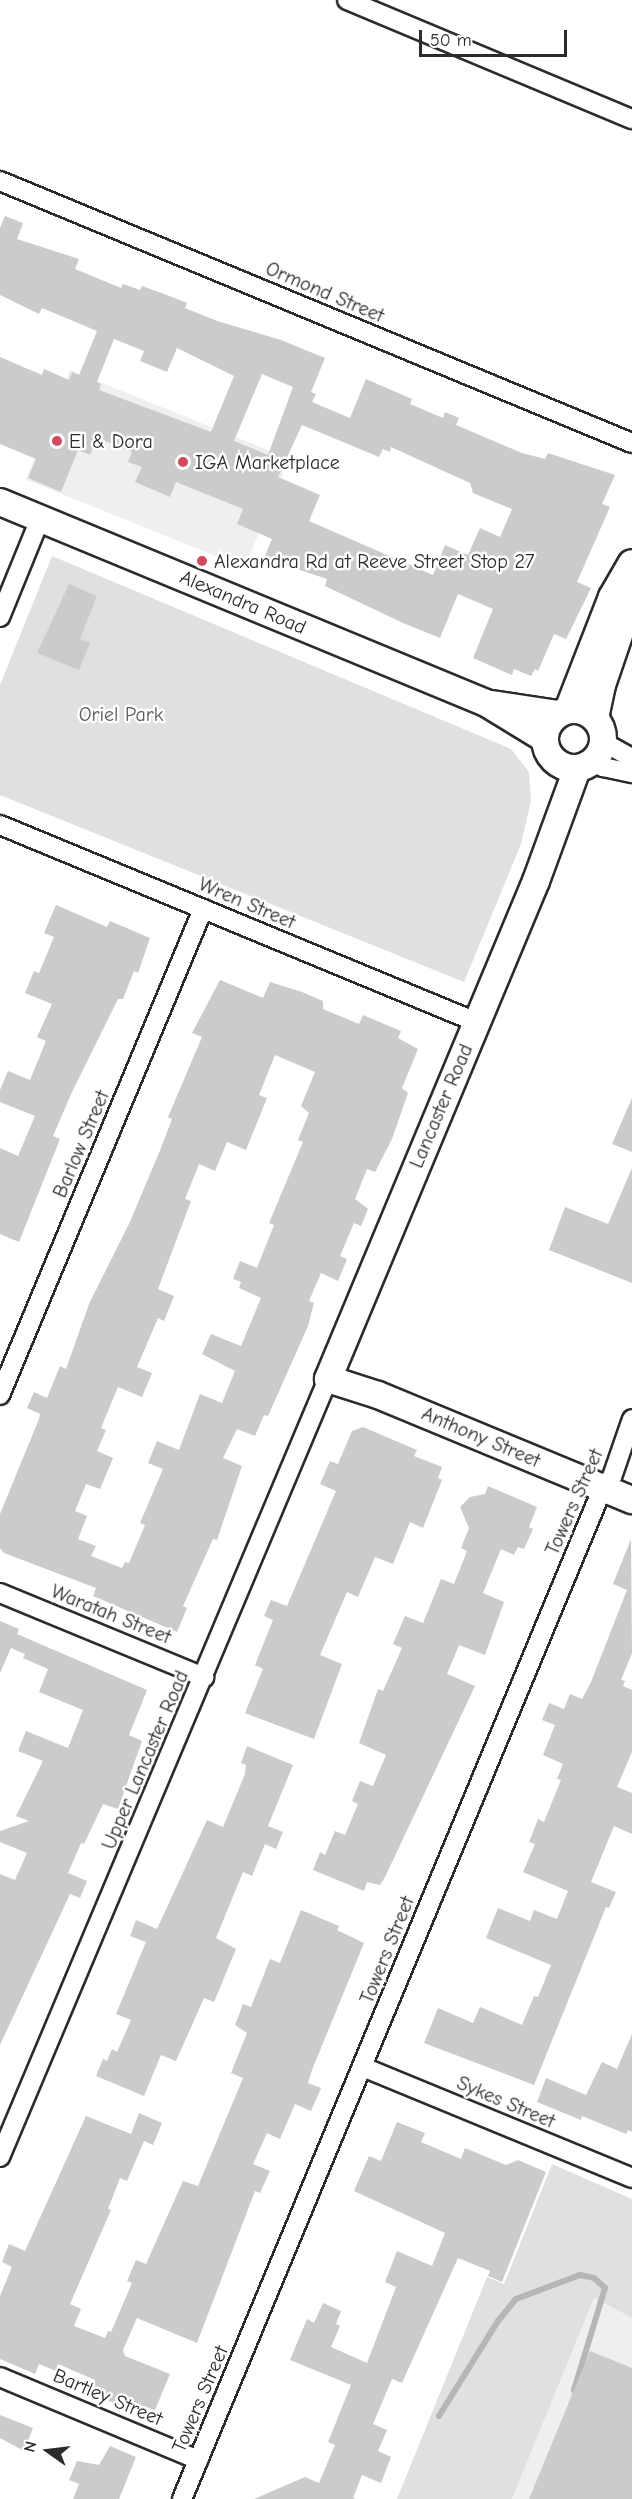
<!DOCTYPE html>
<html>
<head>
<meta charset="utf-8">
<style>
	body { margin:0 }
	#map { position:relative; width:632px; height:2499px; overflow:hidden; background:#fff; font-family:"Comic Neue",sans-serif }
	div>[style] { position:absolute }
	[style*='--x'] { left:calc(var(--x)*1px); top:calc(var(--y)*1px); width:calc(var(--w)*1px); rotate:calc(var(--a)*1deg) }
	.built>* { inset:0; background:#efefef; transform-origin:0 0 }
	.green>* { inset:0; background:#e0e0e0 }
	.stream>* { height:6px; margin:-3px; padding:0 3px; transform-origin:3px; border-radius:3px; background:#b6b6b6 }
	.building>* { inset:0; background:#cbcbcb }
	.roads { filter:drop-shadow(2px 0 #2b2b2b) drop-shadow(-2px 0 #2b2b2b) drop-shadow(0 2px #2b2b2b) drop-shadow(0 -2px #2b2b2b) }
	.street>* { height:18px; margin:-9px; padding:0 9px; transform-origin:9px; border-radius:9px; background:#fff }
	.secondary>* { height:26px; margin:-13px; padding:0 13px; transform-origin:13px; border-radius:13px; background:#fff }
	.secondary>.ring { margin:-13px; padding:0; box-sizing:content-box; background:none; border:26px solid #fff; border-radius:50% }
	.dots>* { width:16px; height:16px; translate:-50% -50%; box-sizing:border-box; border:3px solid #fff; border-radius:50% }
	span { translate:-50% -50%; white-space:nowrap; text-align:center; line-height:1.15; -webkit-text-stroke:5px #fff; paint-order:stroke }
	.street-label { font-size:20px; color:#2b2b2b }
	.poi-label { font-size:20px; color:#2b2b2b }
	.left { translate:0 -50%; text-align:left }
	.park-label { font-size:20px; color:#585858 }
	.north { position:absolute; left:18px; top:2421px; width:60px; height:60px; -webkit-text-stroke:4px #fff; paint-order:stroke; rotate:284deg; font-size:16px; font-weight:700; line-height:24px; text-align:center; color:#2b2b2b }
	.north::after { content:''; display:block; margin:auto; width:21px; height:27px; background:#2b2b2b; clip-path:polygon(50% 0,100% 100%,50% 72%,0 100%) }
	.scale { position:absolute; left:419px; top:30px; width:148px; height:27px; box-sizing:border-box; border:3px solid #2b2b2b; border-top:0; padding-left:8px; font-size:18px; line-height:21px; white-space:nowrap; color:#2b2b2b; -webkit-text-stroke:4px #fff; paint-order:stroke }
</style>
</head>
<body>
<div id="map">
	<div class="built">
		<i style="left:70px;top:370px;width:236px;height:118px;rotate:22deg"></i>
		<i style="clip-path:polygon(594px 2298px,632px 2318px,632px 2499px,512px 2499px)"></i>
	</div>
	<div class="green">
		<i style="clip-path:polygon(52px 556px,511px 749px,529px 772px,531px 801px,521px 844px,464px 982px,0 795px,0 685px)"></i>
		<i style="clip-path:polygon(552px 2164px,632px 2199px,632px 2318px,594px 2298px,512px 2499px,397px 2499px,487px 2277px,504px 2284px)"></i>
	</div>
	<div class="stream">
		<i style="--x:439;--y:2416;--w:112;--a:-58.2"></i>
		<i style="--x:498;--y:2321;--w:28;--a:-51"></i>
		<i style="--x:516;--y:2299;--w:68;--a:-20.6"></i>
		<i style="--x:580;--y:2275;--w:14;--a:12"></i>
		<i style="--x:594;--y:2278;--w:15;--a:42"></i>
		<i style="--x:605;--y:2288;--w:107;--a:106.9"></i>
	</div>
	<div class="building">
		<i style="clip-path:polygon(evenodd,5px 216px,23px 223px,17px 239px,79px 259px,75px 269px,121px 288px,123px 284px,140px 290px,142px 286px,167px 295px,187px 303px,185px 308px,217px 321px,281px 340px,325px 358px,311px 392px,316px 394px,312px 402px,350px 418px,366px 379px,412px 399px,410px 404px,443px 418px,445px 412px,459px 418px,456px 425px,522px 453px,545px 459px,548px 453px,615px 475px,602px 504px,610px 507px,577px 582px,591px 588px,566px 639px,554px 634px,538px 671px,535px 669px,531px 676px,514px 669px,512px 675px,473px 658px,493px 609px,458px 594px,440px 638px,403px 623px,325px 586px,327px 579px,264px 558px,272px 539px,237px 524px,243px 509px,176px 482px,170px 497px,135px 482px,142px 467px,128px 462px,132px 452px,97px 438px,90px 455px,78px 450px,61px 492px,28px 478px,36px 459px,0 444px,0 357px,42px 375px,44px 369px,69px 380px,72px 372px,79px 375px,97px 331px,42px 308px,39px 314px,0 295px,0 228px,5px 216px,114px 339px,144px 351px,140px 361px,167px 372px,177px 348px,234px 376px,211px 432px,99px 390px,101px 384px,97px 382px,114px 339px,5px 216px,262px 374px,293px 387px,268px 455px,234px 441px,262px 374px,5px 216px,302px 425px,379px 457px,383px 449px,390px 452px,391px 447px,470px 483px,473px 493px,512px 509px,500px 537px,480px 528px,468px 555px,445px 545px,433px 575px,309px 521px,320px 495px,278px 477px,302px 425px)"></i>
		<i style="clip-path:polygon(69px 584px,97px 596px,80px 639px,90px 643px,79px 670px,37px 653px)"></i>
		<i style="clip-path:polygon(56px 905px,107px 927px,110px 921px,150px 938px,138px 973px,134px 971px,123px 999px,118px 999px,72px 1092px,53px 1136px,60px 1139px,19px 1242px,0 1234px,0 1148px,18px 1156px,35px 1116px,0 1102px,0 1090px,8px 1071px,30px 1080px,46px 1041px,37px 1037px,52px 1004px,25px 993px,34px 971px,39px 973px,54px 937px,44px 933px)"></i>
		<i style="clip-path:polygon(evenodd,220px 980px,263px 998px,270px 982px,302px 992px,323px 1001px,323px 1009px,359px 1024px,363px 1015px,401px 1031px,398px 1038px,418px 1049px,402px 1088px,408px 1093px,392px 1139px,375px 1172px,367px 1169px,355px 1199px,368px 1209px,361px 1226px,354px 1223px,340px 1256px,347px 1259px,338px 1281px,321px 1273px,309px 1301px,314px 1303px,308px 1326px,268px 1416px,264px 1415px,255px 1436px,237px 1429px,223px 1458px,242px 1466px,217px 1540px,213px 1539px,183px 1606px,187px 1608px,177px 1632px,93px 1596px,96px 1588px,4px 1553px,0 1548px,0 1514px,39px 1419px,40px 1414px,27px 1408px,34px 1392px,47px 1398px,60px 1366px,66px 1369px,89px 1304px,129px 1224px,161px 1148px,172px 1119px,168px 1117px,202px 1037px,192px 1033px,220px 980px,275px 1055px,315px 1072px,301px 1106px,309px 1113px,298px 1140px,303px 1142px,269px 1223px,274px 1225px,257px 1268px,240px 1261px,233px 1279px,241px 1282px,239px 1288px,261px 1298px,241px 1346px,211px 1334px,202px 1354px,235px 1371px,222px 1403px,200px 1394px,179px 1450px,157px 1441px,148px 1463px,163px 1469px,140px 1523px,145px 1525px,129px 1563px,125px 1562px,122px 1568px,91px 1556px,96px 1546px,78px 1539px,87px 1516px,75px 1511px,86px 1484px,100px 1489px,113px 1458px,97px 1451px,106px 1430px,101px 1428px,118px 1387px,142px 1397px,152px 1373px,137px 1367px,158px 1318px,164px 1321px,174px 1296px,158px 1289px,191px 1201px,185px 1199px,199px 1164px,215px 1171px,227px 1142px,246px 1150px,267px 1098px,259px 1095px,275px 1055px)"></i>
		<i style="clip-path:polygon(632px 1098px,632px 1152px,612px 1144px)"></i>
		<i style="clip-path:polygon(632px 1168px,632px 1283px,549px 1250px,565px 1207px,608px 1224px)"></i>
		<i style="clip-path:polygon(363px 1427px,417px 1450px,414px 1456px,442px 1467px,438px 1478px,442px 1480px,423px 1528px,410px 1522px,393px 1564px,375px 1557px,358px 1597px,347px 1592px,320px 1655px,342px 1664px,314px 1739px,245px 1713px,263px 1669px,255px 1665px,273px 1620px,264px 1616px,271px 1600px,287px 1606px,336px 1491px,320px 1484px,330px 1461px,338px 1464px,352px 1431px)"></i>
		<i style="clip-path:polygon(488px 1486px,537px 1507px,529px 1527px,533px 1529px,524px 1549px,518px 1547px,514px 1555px,501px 1549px,483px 1593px,504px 1602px,485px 1655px,459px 1645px,447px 1674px,475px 1686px,385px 1877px,380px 1885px,367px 1882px,364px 1891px,313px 1870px,320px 1852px,325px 1855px,335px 1831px,345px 1835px,358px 1804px,352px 1801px,360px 1781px,373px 1786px,386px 1755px,359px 1743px,378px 1689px,383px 1691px,402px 1648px,393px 1644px,405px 1616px,423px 1623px,441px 1579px,454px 1584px,467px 1551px,461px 1548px,469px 1528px,460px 1507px,470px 1497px,485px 1494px)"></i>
		<i style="clip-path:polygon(631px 1539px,632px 1653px,621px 1680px,625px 1681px,623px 1686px,632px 1690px,632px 1752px,617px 1787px,632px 1793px,632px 1834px,614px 1826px,591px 1882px,616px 1892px,609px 1908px,606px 1907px,534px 2085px,424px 2043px,438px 2008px,473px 2023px,480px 2007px,522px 2025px,534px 1996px,538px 1997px,551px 1965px,486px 1938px,498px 1908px,530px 1921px,534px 1910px,557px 1919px,568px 1891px,523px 1872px,535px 1844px,529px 1842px,538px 1819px,544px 1822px,561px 1780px,557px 1779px,563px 1764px,543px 1755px,555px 1725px,542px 1720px,549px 1703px,564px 1709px,570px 1694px,582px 1699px,591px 1682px,627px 1590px,613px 1584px)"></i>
		<i style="clip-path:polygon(0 1621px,19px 1629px,17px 1634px,147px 1690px,129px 1735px,142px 1741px,118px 1809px,103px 1804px,84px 1844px,81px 1843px,68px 1873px,87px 1881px,80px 1898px,70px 1894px,0 2045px,0 1874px,15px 1880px,27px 1853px,0 1842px,0 1831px,29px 1821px,16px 1816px,43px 1761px,18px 1751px,26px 1731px,68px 1748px,83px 1710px,39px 1692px,48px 1669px,23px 1658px,25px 1654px,11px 1648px,0 1673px)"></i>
		<i style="clip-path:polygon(247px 1746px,293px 1765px,268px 1826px,283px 1832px,276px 1849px,265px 1844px,252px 1876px,243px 1872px,216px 1938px,236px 1949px,214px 2002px,204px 1998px,176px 2061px,161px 2055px,144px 2096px,96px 2076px,103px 2059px,107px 2061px,112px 2049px,117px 2052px,131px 2020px,116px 2014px,146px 1942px,130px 1936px,136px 1920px,157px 1929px,207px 1820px,223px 1827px,245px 1774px,246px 1765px,241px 1763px)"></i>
		<i style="clip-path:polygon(301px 1910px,339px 1926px,337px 1930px,364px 1943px,312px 2070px,308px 2083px,321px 2088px,311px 2111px,295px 2104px,280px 2139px,267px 2133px,253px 2164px,270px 2171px,260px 2193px,255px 2191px,197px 2343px,137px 2318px,123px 2350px,125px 2356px,170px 2374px,155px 2410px,124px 2399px,121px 2406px,90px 2393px,95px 2380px,58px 2364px,56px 2371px,39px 2364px,35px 2374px,0 2359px,0 2296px,12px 2267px,2px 2262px,9px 2244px,25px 2251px,86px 2116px,131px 2134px,139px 2113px,162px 2123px,153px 2145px,144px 2141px,127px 2181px,120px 2178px,108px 2209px,111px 2210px,70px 2304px,81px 2309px,74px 2326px,105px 2338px,108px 2331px,111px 2332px,132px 2283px,127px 2281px,136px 2260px,146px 2264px,183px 2181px,198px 2186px,243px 2078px,231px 2073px,247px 2033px,235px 2025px,243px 2004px,251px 2007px,270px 1959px,280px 1963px)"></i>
		<i style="clip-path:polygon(632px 2034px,632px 2132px,628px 2130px,626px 2134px,582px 2116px,581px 2120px,537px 2102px,546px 2078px,586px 2095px,602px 2062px,617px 2069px)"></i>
		<i style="clip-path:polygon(397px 2122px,425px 2133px,421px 2142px,461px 2159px,465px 2148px,506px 2165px,518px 2160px,546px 2172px,502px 2282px,488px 2276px,490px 2271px,458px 2258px,402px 2383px,392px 2379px,373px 2424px,387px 2430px,378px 2451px,391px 2457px,381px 2483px,362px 2475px,353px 2498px,356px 2499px,254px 2499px,305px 2477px,319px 2483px,335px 2445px,328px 2442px,351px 2385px,290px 2360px,307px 2319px,314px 2323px,323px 2303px,341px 2311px,336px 2324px,340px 2326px,331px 2347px,367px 2363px,396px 2287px,385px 2282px,397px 2251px,432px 2266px,445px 2233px,354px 2191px,369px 2156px,381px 2161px)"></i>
		<i style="clip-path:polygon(590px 2351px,632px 2368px,632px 2499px,529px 2499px)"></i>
		<i style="clip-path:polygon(0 2415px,33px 2428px,24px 2451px,0 2438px)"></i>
		<i style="clip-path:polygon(110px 2446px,136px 2457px,119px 2499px,73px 2499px,79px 2484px,69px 2480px,77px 2461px,99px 2465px)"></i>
	</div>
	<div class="roads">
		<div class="street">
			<i style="--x:347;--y:0;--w:309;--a:22.7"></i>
			<i style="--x:0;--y:181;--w:684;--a:22.52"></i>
			<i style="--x:0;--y:617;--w:106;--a:-67.8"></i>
			<i style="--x:603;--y:742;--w:33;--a:29"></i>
			<i style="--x:594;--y:761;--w:11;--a:34"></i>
			<i style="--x:603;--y:767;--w:30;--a:12"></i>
			<i style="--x:0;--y:825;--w:515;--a:22.48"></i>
			<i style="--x:0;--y:1395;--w:527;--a:-67.33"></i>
			<i style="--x:0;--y:1593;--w:221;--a:22.4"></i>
			<i style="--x:363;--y:2067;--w:291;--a:22.4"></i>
			<i style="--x:0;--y:2157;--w:844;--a:-67.14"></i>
			<i style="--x:0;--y:2377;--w:215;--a:22.7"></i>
			<i style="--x:182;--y:2499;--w:1083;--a:-67.41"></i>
			<i style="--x:598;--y:1499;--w:26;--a:-58"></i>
			<i style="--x:612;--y:1477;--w:61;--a:-71"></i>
		</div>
		<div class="secondary">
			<i style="--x:0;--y:502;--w:526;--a:22.47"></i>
			<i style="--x:486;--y:703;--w:69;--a:31.4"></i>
			<i style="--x:492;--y:704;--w:67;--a:8.6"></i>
			<i class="ring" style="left:545px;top:710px;width:32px;height:32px"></i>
			<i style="--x:568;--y:710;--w:121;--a:-68.7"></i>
			<i style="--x:612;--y:597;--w:39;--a:-60"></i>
			<i style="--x:595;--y:718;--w:34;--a:-78"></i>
			<i style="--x:602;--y:685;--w:93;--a:-71.2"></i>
			<i style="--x:577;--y:769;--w:119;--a:110.1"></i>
			<i style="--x:536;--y:881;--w:540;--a:112.67"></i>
			<i style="--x:328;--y:1379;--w:52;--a:17.7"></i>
			<i style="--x:378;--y:1395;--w:275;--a:22.5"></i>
		</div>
	</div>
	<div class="dots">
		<i style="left:57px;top:441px;background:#d1495b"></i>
		<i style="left:183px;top:462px;background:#d1495b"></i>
		<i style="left:202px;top:561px;background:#d1495b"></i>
	</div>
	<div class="street-label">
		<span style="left:325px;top:292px;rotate:23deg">Ormond Street</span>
		<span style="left:243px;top:602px;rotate:23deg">Alexandra Road</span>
		<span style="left:247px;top:903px;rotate:23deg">Wren Street</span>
		<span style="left:441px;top:1106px;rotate:-67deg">Lancaster Road</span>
		<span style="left:81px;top:1144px;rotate:-67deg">Barlow Street</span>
		<span style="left:481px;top:1437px;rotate:23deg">Anthony Street</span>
		<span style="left:574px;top:1502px;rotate:-66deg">Towers Street</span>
		<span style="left:111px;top:1614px;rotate:22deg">Waratah Street</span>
		<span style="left:145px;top:1760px;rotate:-67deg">Upper Lancaster Road</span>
		<span style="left:387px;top:1950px;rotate:-68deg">Towers Street</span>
		<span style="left:506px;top:2102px;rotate:23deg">Sykes Street</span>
		<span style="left:108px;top:2397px;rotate:23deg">Bartley Street</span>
		<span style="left:200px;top:2399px;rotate:-67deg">Towers Street</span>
	</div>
	<div class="poi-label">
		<span class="left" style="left:69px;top:441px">El &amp; Dora</span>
		<span class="left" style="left:195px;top:462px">IGA Marketplace</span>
		<span class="left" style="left:214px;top:561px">Alexandra Rd at Reeve Street Stop 27</span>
	</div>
	<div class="park-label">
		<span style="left:121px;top:714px">Oriel Park</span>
	</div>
	<div class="north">N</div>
	<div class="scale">50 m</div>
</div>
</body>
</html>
